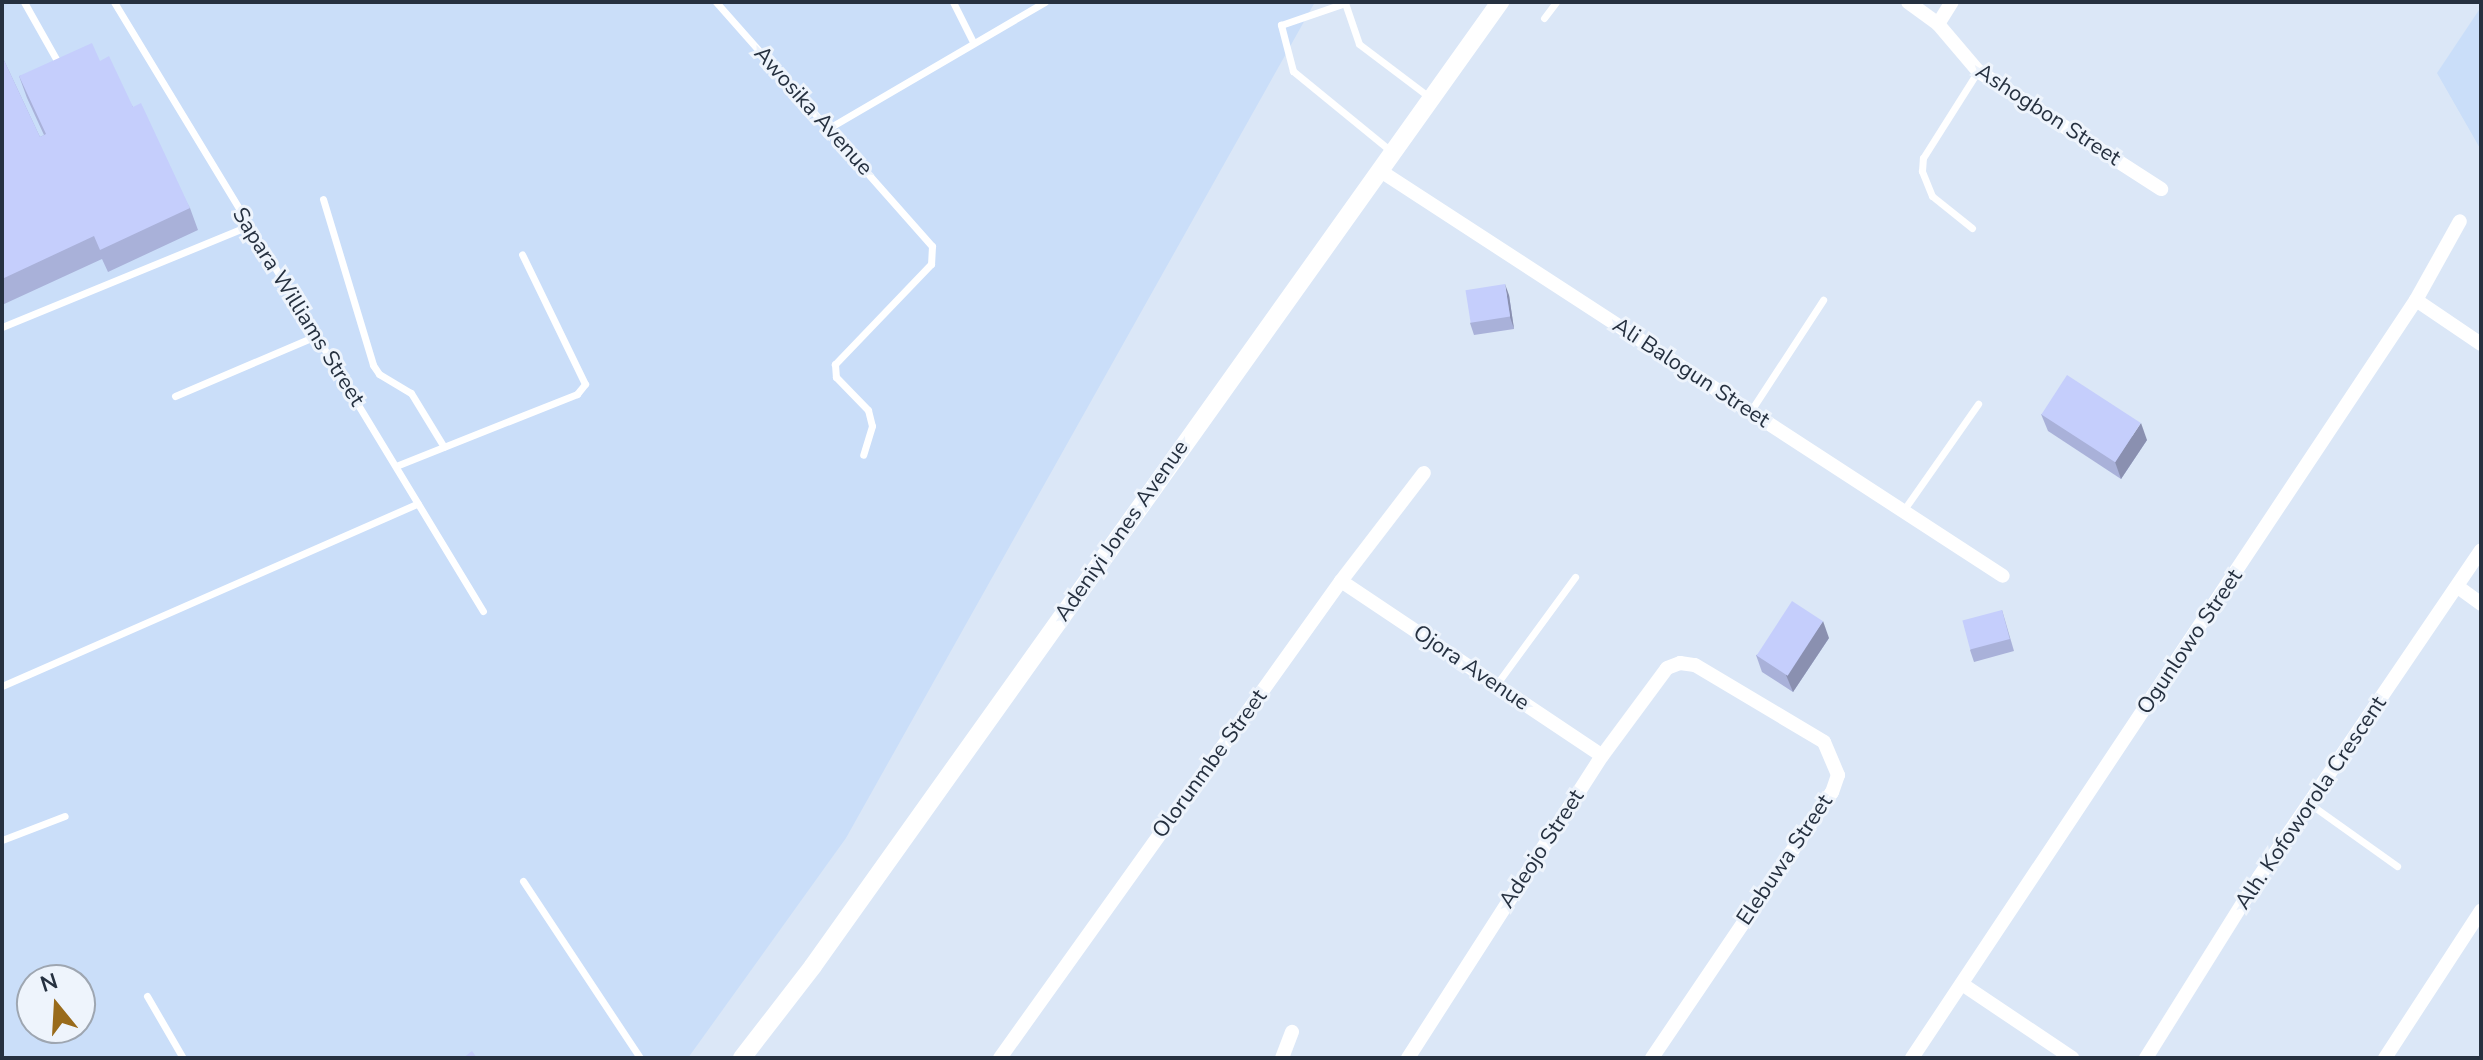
<!DOCTYPE html>
<html>
<head>
<meta charset="utf-8">
<style>
	body { margin:0 }
	#map { position:relative; width:2483px; height:1060px; overflow:hidden; background:#dbe7f7; font-family:"Nunito Sans",sans-serif }
	div>[style] { position:absolute }
	[style*='--x'] { left:calc(var(--x)*1px); top:calc(var(--y)*1px); width:calc(var(--w)*1px); rotate:calc(var(--a)*1deg) }
	.built>* { inset:0; background:#cadef9 }
	.service>* { height:7px; margin:-3.5px; padding:0 3.5px; transform-origin:3.5px; border-radius:3.5px; background:#fff }
	.minor>* { height:14px; margin:-7px; padding:0 7px; transform-origin:7px; border-radius:7px; background:#fff }
	.tertiary>* { height:18px; margin:-9px; padding:0 9px; transform-origin:9px; border-radius:9px; background:#fff }
	.wall>* { inset:0; background:#a9b1d9 }
	.shaded-wall>* { inset:0; background:#8a90b0 }
	.building>* { inset:0; background:#c5cefc; transform-origin:0 0 }
	span { translate:-50% -50%; white-space:nowrap; text-align:center; line-height:1.15; -webkit-text-stroke:6px #eef4fc; paint-order:stroke }
	.street-label { font-size:22px; color:#263140 }
	.frame { position:absolute; inset:0; border:4px solid #263140; pointer-events:none }
	.north { position:absolute; left:16px; top:964px; width:80px; height:80px; box-sizing:border-box; background:#eef4fc; border:2px solid #9ea6b1; border-radius:50%; rotate:342deg; font-size:22px; font-weight:700; line-height:32px; text-align:center; color:#263140 }
	.north::after { content:''; display:block; margin:auto; width:28px; height:36px; background:#996b1b; clip-path:polygon(50% 0,100% 100%,50% 72%,0 100%) }
</style>
</head>
<body>
<div id="map">
	<div class="built">
		<i style="clip-path:polygon(evenodd,2px 2px,1315px 2px,846px 838px,688px 1058px,2px 1058px,2px 2px,32px 980px,80px 980px,80px 1028px,32px 1028px,32px 980px)"></i>
		<i style="clip-path:polygon(2481px 7px,2481px 150px,2437px 73px)"></i>
	</div>
	<div class="service">
		<i style="--x:24;--y:2;--w:73;--a:60.6"></i>
		<i style="--x:114;--y:2;--w:712;--a:58.79"></i>
		<i style="--x:716;--y:2;--w:326;--a:48.5"></i>
		<i style="--x:932;--y:246;--w:18;--a:93"></i>
		<i style="--x:931;--y:264;--w:139;--a:133.8"></i>
		<i style="--x:835;--y:364;--w:13;--a:86"></i>
		<i style="--x:836;--y:377;--w:46;--a:45.9"></i>
		<i style="--x:868;--y:410;--w:16;--a:76"></i>
		<i style="--x:872;--y:426;--w:30;--a:107"></i>
		<i style="--x:953;--y:2;--w:45;--a:63.4"></i>
		<i style="--x:1544;--y:18;--w:20;--a:-53"></i>
		<i style="--x:829;--y:128;--w:250;--a:-30.3"></i>
		<i style="--x:1392;--y:152;--w:128;--a:-140.7"></i>
		<i style="--x:1293;--y:71;--w:48;--a:-104.6"></i>
		<i style="--x:1281;--y:25;--w:68;--a:-19"></i>
		<i style="--x:1345;--y:3;--w:43;--a:71.1"></i>
		<i style="--x:1359;--y:44;--w:88;--a:37.1"></i>
		<i style="--x:323;--y:199;--w:173;--a:73.2"></i>
		<i style="--x:373;--y:365;--w:11;--a:56"></i>
		<i style="--x:379;--y:374;--w:37;--a:31"></i>
		<i style="--x:411;--y:393;--w:63;--a:58.6"></i>
		<i style="--x:1972;--y:228;--w:51;--a:-141.3"></i>
		<i style="--x:1932;--y:196;--w:27;--a:-112"></i>
		<i style="--x:1922;--y:171;--w:13;--a:-86"></i>
		<i style="--x:1923;--y:158;--w:103;--a:-57.7"></i>
		<i style="--x:2;--y:327;--w:266;--a:-22.3"></i>
		<i style="--x:175;--y:396;--w:153;--a:-23.1"></i>
		<i style="--x:1750;--y:412;--w:134;--a:-56.9"></i>
		<i style="--x:396;--y:466;--w:195;--a:-21.7"></i>
		<i style="--x:577;--y:394;--w:13;--a:-51"></i>
		<i style="--x:585;--y:384;--w:144;--a:-115.9"></i>
		<i style="--x:1903;--y:511;--w:131;--a:-55"></i>
		<i style="--x:1496;--y:685;--w:134;--a:-53.8"></i>
		<i style="--x:2;--y:686;--w:454;--a:-23.7"></i>
		<i style="--x:2310;--y:804;--w:107;--a:35.5"></i>
		<i style="--x:2;--y:840;--w:67;--a:-20.9"></i>
		<i style="--x:523;--y:881;--w:212;--a:56.5"></i>
		<i style="--x:147;--y:996;--w:72;--a:59.9"></i>
	</div>
	<div class="minor">
		<i style="--x:1908;--y:2;--w:37;--a:36"></i>
		<i style="--x:1938;--y:24;--w:62;--a:49.6"></i>
		<i style="--x:1978;--y:71;--w:218;--a:32.8"></i>
		<i style="--x:1938;--y:24;--w:26;--a:-58"></i>
		<i style="--x:1379;--y:170;--w:744;--a:33.05"></i>
		<i style="--x:2416;--y:300;--w:78;--a:34.1"></i>
		<i style="--x:1341;--y:581;--w:314;--a:33.8"></i>
		<i style="--x:2458;--y:587;--w:29;--a:36"></i>
		<i style="--x:1962;--y:984;--w:133;--a:33.9"></i>
		<i style="--x:1000;--y:1058;--w:586;--a:-54.44"></i>
		<i style="--x:1341;--y:581;--w:136;--a:-52.5"></i>
		<i style="--x:1282;--y:1058;--w:28;--a:-69"></i>
		<i style="--x:1408;--y:1058;--w:359;--a:-57.3"></i>
		<i style="--x:1602;--y:756;--w:109;--a:-53.5"></i>
		<i style="--x:1667;--y:668;--w:14;--a:-21"></i>
		<i style="--x:1680;--y:663;--w:15;--a:8"></i>
		<i style="--x:1695;--y:665;--w:150;--a:30.8"></i>
		<i style="--x:1824;--y:742;--w:36;--a:67"></i>
		<i style="--x:1838;--y:775;--w:18;--a:109"></i>
		<i style="--x:1832;--y:792;--w:321;--a:124.1"></i>
		<i style="--x:1912;--y:1058;--w:910;--a:-56.38"></i>
		<i style="--x:2416;--y:300;--w:90;--a:-60.9"></i>
		<i style="--x:2146;--y:1058;--w:213;--a:-58"></i>
		<i style="--x:2259;--y:877;--w:395;--a:-55.8"></i>
		<i style="--x:2385;--y:1058;--w:176;--a:-56.9"></i>
	</div>
	<div class="tertiary">
		<i style="--x:742;--y:1058;--w:116;--a:-52.3"></i>
		<i style="--x:813;--y:966;--w:1184;--a:-54.52"></i>
	</div>
	<div class="wall">
		<i style="clip-path:polygon(2px 56px,40px 137px,44px 135px,27px 98px,19px 76px,100px 61px,133px 107px,190px 208px,198px 230px,108px 272px,102px 259px,2px 305px)"></i>
		<i style="clip-path:polygon(1509px 295px,1514px 329px,1474px 335px,1470px 323px)"></i>
		<i style="clip-path:polygon(2041px 414px,2147px 440px,2121px 479px,2048px 431px)"></i>
		<i style="clip-path:polygon(2002px 610px,2014px 651px,1974px 662px,1970px 650px)"></i>
		<i style="clip-path:polygon(1829px 638px,1793px 692px,1762px 672px,1756px 655px)"></i>
	</div>
	<div class="shaded-wall">
		<i style="clip-path:polygon(1505px 284px,1509px 295px,1514px 329px,1510px 317px)"></i>
		<i style="clip-path:polygon(2141px 423px,2147px 440px,2121px 479px,2115px 462px)"></i>
		<i style="clip-path:polygon(1823px 621px,1829px 638px,1793px 692px,1786px 675px)"></i>
	</div>
	<div class="building">
		<i style="clip-path:polygon(92px 43px,100px 61px,109px 56px,133px 107px,141px 103px,190px 208px,100px 250px,94px 236px,2px 279px,2px 56px,40px 137px,46px 134px,19px 76px)"></i>
		<i style="left:1505px;top:284px;width:33px;height:40px;rotate:81deg"></i>
		<i style="left:2067px;top:375px;width:88px;height:47px;rotate:33deg"></i>
		<i style="left:1792px;top:601px;width:37px;height:65px;rotate:33deg"></i>
		<i style="left:2002px;top:610px;width:30px;height:41px;rotate:75deg"></i>
		<i style="clip-path:polygon(472px 1051px,477px 1058px,463px 1058px)"></i>
	</div>
	<div class="street-label">
		<span style="left:813px;top:111px;rotate:48deg">Awosika Avenue</span>
		<span style="left:2048px;top:115px;rotate:33deg">Ashogbon Street</span>
		<span style="left:298px;top:307px;rotate:58deg">Sapara Williams Street</span>
		<span style="left:1691px;top:373px;rotate:33deg">Ali Balogun Street</span>
		<span style="left:1122px;top:531px;rotate:-55deg">Adeniyi Jones Avenue</span>
		<span style="left:2190px;top:642px;rotate:-56deg">Ogunlowo Street</span>
		<span style="left:1471px;top:668px;rotate:34deg">Ojora Avenue</span>
		<span style="left:1210px;top:764px;rotate:-54deg">Olorunmbe Street</span>
		<span style="left:2311px;top:803px;rotate:-56deg">Alh. Kofoworola Crescent</span>
		<span style="left:1542px;top:849px;rotate:-57deg">Adeojo Street</span>
		<span style="left:1785px;top:860px;rotate:-56deg">Elebuwa Street</span>
	</div>
	<div class="frame"></div>
	<div class="north">N</div>
</div>
</body>
</html>
